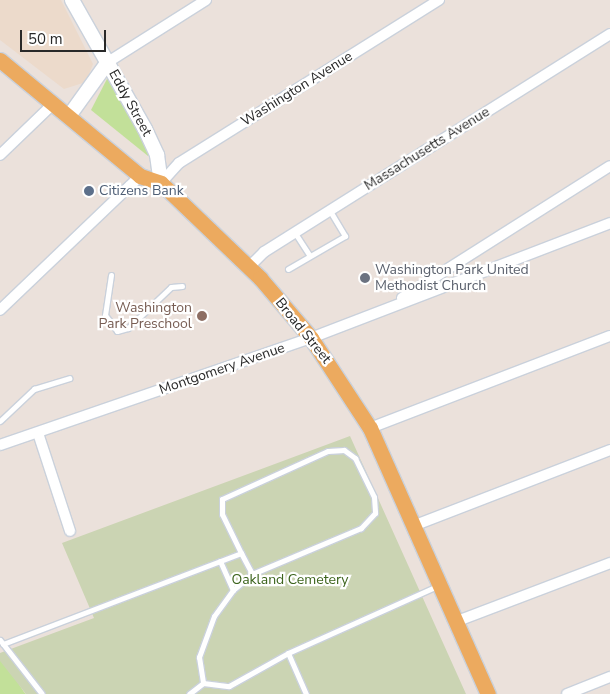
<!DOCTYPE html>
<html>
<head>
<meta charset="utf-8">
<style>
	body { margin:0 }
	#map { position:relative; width:610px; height:694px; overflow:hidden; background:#ebe1db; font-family:"Nunito Sans",sans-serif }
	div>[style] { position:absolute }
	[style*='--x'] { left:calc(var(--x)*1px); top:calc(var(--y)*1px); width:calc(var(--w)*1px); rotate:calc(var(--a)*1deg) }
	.education>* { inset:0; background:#ecdacb }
	.green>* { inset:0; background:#c2e099 }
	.cemetery>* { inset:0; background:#cbd4b3 }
	.roads { filter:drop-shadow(1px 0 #cad1db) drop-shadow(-1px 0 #cad1db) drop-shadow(0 1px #cad1db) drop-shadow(0 -1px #cad1db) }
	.lane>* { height:5px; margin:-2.5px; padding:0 2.5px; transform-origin:2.5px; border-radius:2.5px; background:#fff }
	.street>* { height:10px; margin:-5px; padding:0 5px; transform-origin:5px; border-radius:5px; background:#fff }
	.secondary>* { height:14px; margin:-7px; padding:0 7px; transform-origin:7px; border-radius:7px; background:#fff }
	.primary>* { height:15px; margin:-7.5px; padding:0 7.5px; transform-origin:7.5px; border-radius:7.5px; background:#ecaa5f }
	.dots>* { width:14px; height:14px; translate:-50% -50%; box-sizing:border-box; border:2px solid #fff; border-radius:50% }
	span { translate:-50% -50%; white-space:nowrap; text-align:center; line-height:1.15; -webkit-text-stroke:4.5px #fff; paint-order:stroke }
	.street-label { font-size:14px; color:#292929 }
	.service-label { font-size:14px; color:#4e5e75 }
	.left { translate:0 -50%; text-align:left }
	.worship-label { font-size:14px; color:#5b616d }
	.education-label { font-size:14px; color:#785e54 }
	.right { translate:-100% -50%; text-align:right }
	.park-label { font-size:14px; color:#3c641c }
	.scale { position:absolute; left:20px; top:30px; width:86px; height:22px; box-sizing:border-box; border:2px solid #292929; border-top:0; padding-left:6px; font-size:15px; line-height:18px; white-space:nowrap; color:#292929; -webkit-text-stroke:4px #fff; paint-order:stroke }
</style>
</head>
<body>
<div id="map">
	<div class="education">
		<i style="clip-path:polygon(0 0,61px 0,93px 64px,86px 82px,64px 89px,0 40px)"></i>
	</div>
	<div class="green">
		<i style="clip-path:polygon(109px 75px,150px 152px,148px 156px,91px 110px)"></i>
		<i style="clip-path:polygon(0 655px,24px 692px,26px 694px,0 694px)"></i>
	</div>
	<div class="cemetery">
		<i style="clip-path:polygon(350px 436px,466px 694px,26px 694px,0 661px,0 653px,94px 618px,62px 543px)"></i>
	</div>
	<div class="roads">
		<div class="lane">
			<i style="--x:295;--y:233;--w:27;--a:57"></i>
			<i style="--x:288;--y:269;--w:66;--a:-30.1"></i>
			<i style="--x:345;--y:236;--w:29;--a:-121"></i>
			<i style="--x:111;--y:275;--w:40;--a:98.5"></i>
			<i style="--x:105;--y:315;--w:20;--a:53"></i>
			<i style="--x:117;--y:331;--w:11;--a:-15"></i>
			<i style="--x:128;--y:328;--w:59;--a:-43.6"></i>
			<i style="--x:171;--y:287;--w:11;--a:-5"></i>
			<i style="--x:0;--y:421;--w:47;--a:-43.3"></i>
			<i style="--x:34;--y:389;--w:37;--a:-17"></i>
			<i style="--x:241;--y:553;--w:24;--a:62"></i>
			<i style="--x:220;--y:561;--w:32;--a:66"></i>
			<i style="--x:0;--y:640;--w:68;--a:52.1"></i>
			<i style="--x:3;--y:644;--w:255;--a:-20.9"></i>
			<i style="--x:241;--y:553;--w:43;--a:-116"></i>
			<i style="--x:222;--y:514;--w:15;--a:-90"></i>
			<i style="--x:222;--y:499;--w:116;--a:-24.4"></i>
			<i style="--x:328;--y:451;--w:16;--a:-4"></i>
			<i style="--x:344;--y:450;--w:14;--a:36"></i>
			<i style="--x:355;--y:458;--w:43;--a:64"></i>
			<i style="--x:374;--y:497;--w:16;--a:86"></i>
			<i style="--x:375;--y:513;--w:21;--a:133"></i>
			<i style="--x:361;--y:528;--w:118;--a:157.1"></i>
			<i style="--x:252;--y:574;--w:25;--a:140"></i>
			<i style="--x:233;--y:590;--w:32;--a:126"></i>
			<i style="--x:214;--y:616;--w:44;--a:110.1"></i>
			<i style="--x:199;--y:657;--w:26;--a:81"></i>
			<i style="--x:203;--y:683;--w:26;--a:7"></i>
			<i style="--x:229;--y:686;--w:68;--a:-29.2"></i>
			<i style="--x:288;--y:653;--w:163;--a:-24.2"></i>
			<i style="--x:288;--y:653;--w:45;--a:66.3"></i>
			<i style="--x:189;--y:694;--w:18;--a:-38"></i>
		</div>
		<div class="street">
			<i style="--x:108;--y:62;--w:116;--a:-32.3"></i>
			<i style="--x:0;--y:155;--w:74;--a:-43.9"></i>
			<i style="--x:161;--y:183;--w:27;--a:-48"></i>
			<i style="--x:179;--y:163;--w:307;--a:-32.1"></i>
			<i style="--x:248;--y:268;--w:23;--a:-45"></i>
			<i style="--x:264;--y:252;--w:409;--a:-32.2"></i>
			<i style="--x:402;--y:298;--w:246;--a:-32.4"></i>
			<i style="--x:0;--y:310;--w:194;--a:-43.7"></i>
			<i style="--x:370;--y:428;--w:257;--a:-21"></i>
			<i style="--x:38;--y:433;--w:103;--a:71.9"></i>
			<i style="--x:0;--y:445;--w:329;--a:-19"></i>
			<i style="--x:311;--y:338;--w:320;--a:-21"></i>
			<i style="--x:413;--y:526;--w:211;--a:-21.1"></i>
			<i style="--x:455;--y:622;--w:166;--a:-20.8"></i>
			<i style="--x:567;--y:694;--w:46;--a:-21.6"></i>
		</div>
		<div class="secondary">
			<i style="--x:72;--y:0;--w:148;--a:60.5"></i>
			<i style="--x:145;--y:129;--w:29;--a:65"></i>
			<i style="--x:157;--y:155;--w:28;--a:82"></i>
			<i style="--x:69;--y:116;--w:67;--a:-54.2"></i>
		</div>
		<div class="primary">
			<i style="--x:0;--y:60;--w:182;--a:39.6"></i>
			<i style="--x:140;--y:176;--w:22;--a:18"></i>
			<i style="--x:161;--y:183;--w:137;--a:43.8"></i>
			<i style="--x:260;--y:278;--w:79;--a:49.6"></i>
			<i style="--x:311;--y:338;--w:108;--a:56.8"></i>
			<i style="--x:370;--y:428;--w:291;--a:66.1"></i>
		</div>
	</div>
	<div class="dots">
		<i style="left:89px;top:191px;background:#5c6f8a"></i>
		<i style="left:365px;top:278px;background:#6b7280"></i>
		<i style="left:202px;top:316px;background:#8d6e63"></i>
	</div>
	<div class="street-label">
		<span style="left:297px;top:89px;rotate:-32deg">Washington Avenue</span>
		<span style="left:130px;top:103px;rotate:61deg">Eddy Street</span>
		<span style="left:427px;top:149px;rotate:-32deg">Massachusetts Avenue</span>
		<span style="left:303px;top:331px;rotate:51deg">Broad Street</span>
		<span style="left:222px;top:369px;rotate:-19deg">Montgomery Avenue</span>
	</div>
	<div class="service-label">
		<span class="left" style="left:99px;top:191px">Citizens Bank</span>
	</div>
	<div class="worship-label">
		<span class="left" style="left:375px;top:278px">Washington Park United<br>Methodist Church</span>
	</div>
	<div class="education-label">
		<span class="right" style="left:192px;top:316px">Washington<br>Park Preschool</span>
	</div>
	<div class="park-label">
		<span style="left:290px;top:580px">Oakland Cemetery</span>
	</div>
	<div class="scale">50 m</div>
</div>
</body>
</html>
